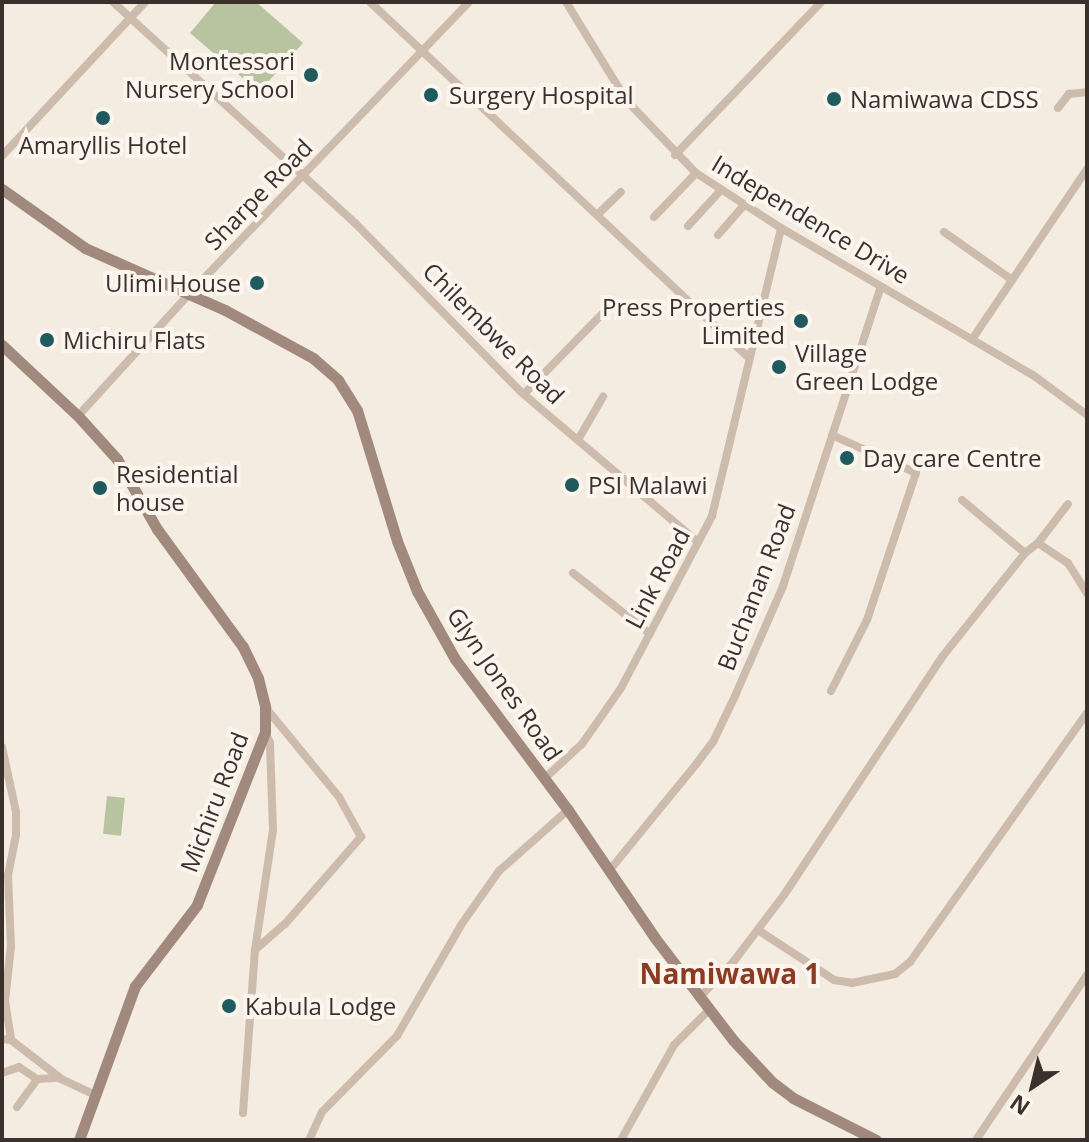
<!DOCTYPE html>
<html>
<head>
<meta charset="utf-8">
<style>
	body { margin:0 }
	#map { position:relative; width:1089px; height:1142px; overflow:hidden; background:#f4ebe1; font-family:"Open Sans",sans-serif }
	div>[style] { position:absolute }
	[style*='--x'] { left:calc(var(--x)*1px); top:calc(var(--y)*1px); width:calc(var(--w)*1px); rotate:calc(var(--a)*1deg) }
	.green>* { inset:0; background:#b8c4a0; transform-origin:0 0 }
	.street>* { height:8px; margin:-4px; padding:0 4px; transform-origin:4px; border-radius:4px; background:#cdbbac }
	.secondary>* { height:11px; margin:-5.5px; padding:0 5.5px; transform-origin:5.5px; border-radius:5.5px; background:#a18a7d }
	.dots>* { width:22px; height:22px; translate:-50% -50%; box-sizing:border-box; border:4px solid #fbf5ee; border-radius:50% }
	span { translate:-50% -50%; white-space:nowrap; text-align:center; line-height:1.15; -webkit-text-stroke:8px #fbf5ee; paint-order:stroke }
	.poi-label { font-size:24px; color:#3b302b }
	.right { translate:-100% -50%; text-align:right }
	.left { translate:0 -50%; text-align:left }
	.street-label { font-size:24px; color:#3b302b }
	.quarter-label { font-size:28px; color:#8c3b22; font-weight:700 }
	.frame { position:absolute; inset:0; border:4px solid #3b302b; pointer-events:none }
	.north { position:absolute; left:993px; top:1046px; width:80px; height:80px; -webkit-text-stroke:6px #fbf5ee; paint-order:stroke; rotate:215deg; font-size:22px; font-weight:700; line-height:32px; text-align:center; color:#3b302b }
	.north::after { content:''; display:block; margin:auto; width:28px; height:36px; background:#3b302b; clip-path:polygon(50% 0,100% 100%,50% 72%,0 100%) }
</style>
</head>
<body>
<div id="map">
	<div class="green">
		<i style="clip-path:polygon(216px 2px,256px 2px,303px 43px,259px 92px,190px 33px)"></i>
		<i style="left:107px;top:796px;width:18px;height:38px;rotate:6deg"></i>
	</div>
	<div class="street">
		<i style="--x:113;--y:2;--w:328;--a:42.4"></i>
		<i style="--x:355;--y:223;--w:237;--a:45.5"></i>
		<i style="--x:521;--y:392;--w:232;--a:40.3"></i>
		<i style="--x:370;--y:2;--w:520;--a:43.21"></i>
		<i style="--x:566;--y:2;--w:116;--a:58.4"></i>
		<i style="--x:627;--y:101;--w:100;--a:46.2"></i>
		<i style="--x:696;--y:173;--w:101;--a:32.9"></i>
		<i style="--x:781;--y:228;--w:292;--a:30.3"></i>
		<i style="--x:1033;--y:375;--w:67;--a:36.5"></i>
		<i style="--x:1058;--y:108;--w:18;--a:-52"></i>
		<i style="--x:1069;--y:94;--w:18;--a:-6"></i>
		<i style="--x:675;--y:155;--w:211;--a:-46.3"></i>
		<i style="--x:2;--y:156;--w:210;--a:-47.1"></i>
		<i style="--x:597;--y:215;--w:33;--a:-44"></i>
		<i style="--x:654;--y:217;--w:61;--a:-46.3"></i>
		<i style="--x:688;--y:226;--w:49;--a:-47.5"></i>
		<i style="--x:944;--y:232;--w:83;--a:35.2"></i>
		<i style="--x:718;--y:235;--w:40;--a:-49"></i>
		<i style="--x:973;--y:338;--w:204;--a:-56"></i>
		<i style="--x:524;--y:394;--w:113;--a:-45.7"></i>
		<i style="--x:78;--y:416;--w:164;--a:-47.7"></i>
		<i style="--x:188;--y:295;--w:406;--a:-46.2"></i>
		<i style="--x:579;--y:438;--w:48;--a:-59.7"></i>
		<i style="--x:962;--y:500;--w:82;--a:40.1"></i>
		<i style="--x:1038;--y:543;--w:49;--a:-52.4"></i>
		<i style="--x:573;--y:573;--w:98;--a:38.4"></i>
		<i style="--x:831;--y:691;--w:80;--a:-63.1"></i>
		<i style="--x:867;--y:620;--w:155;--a:-71.6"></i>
		<i style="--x:916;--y:473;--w:92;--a:-155.7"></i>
		<i style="--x:2;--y:747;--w:66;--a:77.8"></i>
		<i style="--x:16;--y:812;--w:23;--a:90"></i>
		<i style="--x:16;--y:835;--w:41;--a:101.3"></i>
		<i style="--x:8;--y:875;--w:71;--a:87.6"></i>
		<i style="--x:11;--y:946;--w:55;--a:96.2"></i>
		<i style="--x:5;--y:1001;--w:39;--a:81"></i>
		<i style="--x:545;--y:778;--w:50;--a:-42.6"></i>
		<i style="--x:582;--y:744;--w:68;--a:-55.1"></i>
		<i style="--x:621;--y:688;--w:195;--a:-62.1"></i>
		<i style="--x:712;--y:516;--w:296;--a:-76.5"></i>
		<i style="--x:609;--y:871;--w:139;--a:-50.8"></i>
		<i style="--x:697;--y:763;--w:26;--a:-53"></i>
		<i style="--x:713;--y:742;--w:51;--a:-64.4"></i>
		<i style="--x:735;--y:696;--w:120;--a:-66.4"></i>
		<i style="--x:783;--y:586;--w:315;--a:-71.9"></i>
		<i style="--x:758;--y:930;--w:91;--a:33.3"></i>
		<i style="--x:834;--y:980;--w:18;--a:9"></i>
		<i style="--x:852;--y:983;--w:44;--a:-11.8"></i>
		<i style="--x:895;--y:974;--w:19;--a:-39"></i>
		<i style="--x:910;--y:962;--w:305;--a:-54.6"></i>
		<i style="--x:256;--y:949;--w:38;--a:-41"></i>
		<i style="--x:285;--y:924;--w:116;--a:-48.9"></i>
		<i style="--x:361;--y:837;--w:46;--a:-118.8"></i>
		<i style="--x:339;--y:797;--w:117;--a:-129.4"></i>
		<i style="--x:699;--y:998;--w:51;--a:-46.6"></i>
		<i style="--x:734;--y:961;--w:83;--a:-52.9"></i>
		<i style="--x:784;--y:895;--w:286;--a:-56.4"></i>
		<i style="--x:942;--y:657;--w:133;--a:-51.4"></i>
		<i style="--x:1025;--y:553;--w:16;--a:-38"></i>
		<i style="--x:1038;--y:543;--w:36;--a:34"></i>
		<i style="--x:1068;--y:563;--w:36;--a:58"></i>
		<i style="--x:2;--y:1039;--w:9;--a:6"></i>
		<i style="--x:11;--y:1040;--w:61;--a:37.6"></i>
		<i style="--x:2;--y:1073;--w:18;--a:-19"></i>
		<i style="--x:19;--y:1067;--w:22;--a:34"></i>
		<i style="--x:37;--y:1079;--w:22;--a:-3"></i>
		<i style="--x:59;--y:1078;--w:38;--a:25"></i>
		<i style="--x:17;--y:1107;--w:34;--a:-54"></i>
		<i style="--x:243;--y:1113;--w:163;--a:-85.8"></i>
		<i style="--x:255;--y:950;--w:121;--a:-81.5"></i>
		<i style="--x:273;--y:830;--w:87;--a:-92"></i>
		<i style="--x:270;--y:743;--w:12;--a:-114"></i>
		<i style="--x:309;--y:1140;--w:31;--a:-65"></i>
		<i style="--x:322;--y:1112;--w:107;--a:-45.4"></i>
		<i style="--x:397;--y:1036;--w:128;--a:-60"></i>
		<i style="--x:461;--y:925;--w:66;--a:-54.9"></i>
		<i style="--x:499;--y:871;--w:92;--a:-41.5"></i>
		<i style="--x:621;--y:1140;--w:109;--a:-60.8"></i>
		<i style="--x:674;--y:1045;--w:48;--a:-45"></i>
		<i style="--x:976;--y:1140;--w:199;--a:-56.1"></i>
	</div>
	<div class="secondary">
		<i style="--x:2;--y:189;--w:102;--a:35.4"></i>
		<i style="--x:85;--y:248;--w:153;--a:23.9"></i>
		<i style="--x:225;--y:310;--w:100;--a:28.6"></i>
		<i style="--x:313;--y:358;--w:33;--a:41"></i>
		<i style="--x:338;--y:380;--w:36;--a:58"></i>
		<i style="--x:357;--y:410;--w:137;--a:73"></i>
		<i style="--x:397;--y:541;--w:54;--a:68.2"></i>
		<i style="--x:417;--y:591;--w:78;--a:60.8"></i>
		<i style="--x:455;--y:659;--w:189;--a:53.2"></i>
		<i style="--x:568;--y:810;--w:155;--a:55.8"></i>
		<i style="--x:655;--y:938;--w:128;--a:52.6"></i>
		<i style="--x:733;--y:1040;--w:57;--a:47.1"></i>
		<i style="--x:772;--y:1082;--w:26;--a:37"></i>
		<i style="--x:793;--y:1098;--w:93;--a:26.8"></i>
		<i style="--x:2;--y:345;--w:104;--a:43.1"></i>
		<i style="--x:78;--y:416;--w:58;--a:47.8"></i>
		<i style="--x:117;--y:459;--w:81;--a:60.3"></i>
		<i style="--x:157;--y:529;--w:146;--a:53.9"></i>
		<i style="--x:243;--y:647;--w:34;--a:64"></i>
		<i style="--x:258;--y:678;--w:30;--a:76"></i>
		<i style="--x:265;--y:707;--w:25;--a:90"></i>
		<i style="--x:265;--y:732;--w:186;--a:111.5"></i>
		<i style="--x:197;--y:905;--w:102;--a:127.4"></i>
		<i style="--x:135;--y:986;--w:164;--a:110"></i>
	</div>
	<div class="dots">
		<i style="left:311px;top:75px;background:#1f5a5e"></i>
		<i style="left:431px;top:95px;background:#1f5a5e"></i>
		<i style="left:834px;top:99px;background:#1f5a5e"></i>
		<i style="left:103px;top:118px;background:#1f5a5e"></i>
		<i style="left:257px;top:283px;background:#1f5a5e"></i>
		<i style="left:801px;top:321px;background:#1f5a5e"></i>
		<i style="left:47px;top:340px;background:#1f5a5e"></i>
		<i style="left:779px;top:367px;background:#1f5a5e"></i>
		<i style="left:847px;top:458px;background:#1f5a5e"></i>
		<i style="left:572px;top:485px;background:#1f5a5e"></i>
		<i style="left:100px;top:488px;background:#1f5a5e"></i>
		<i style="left:229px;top:1006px;background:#1f5a5e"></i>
	</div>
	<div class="poi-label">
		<span class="right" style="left:295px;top:75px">Montessori<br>Nursery School</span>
		<span class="left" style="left:449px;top:95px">Surgery Hospital</span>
		<span class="left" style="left:850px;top:99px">Namiwawa CDSS</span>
		<span style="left:103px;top:145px">Amaryllis Hotel</span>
		<span class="right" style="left:241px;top:283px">Ulimi House</span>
		<span class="right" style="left:785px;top:321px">Press Properties<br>Limited</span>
		<span class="left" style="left:63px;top:340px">Michiru Flats</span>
		<span class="left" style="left:795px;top:367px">Village<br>Green Lodge</span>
		<span class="left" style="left:863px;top:458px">Day care Centre</span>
		<span class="left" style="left:116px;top:488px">Residential<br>house</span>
		<span class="left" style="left:588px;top:485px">PSI Malawi</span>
		<span class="left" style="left:245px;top:1006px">Kabula Lodge</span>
	</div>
	<div class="street-label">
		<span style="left:258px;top:194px;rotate:-46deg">Sharpe Road</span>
		<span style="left:811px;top:219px;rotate:31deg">Independence Drive</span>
		<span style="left:494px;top:333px;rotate:45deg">Chilembwe Road</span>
		<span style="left:657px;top:578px;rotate:-62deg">Link Road</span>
		<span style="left:756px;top:587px;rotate:-69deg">Buchanan Road</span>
		<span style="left:505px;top:684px;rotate:55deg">Glyn Jones Road</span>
		<span style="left:214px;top:802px;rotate:-69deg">Michiru Road</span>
	</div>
	<div class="quarter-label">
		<span style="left:730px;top:973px">Namiwawa 1</span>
	</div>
	<div class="frame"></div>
	<div class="north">N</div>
</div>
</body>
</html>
